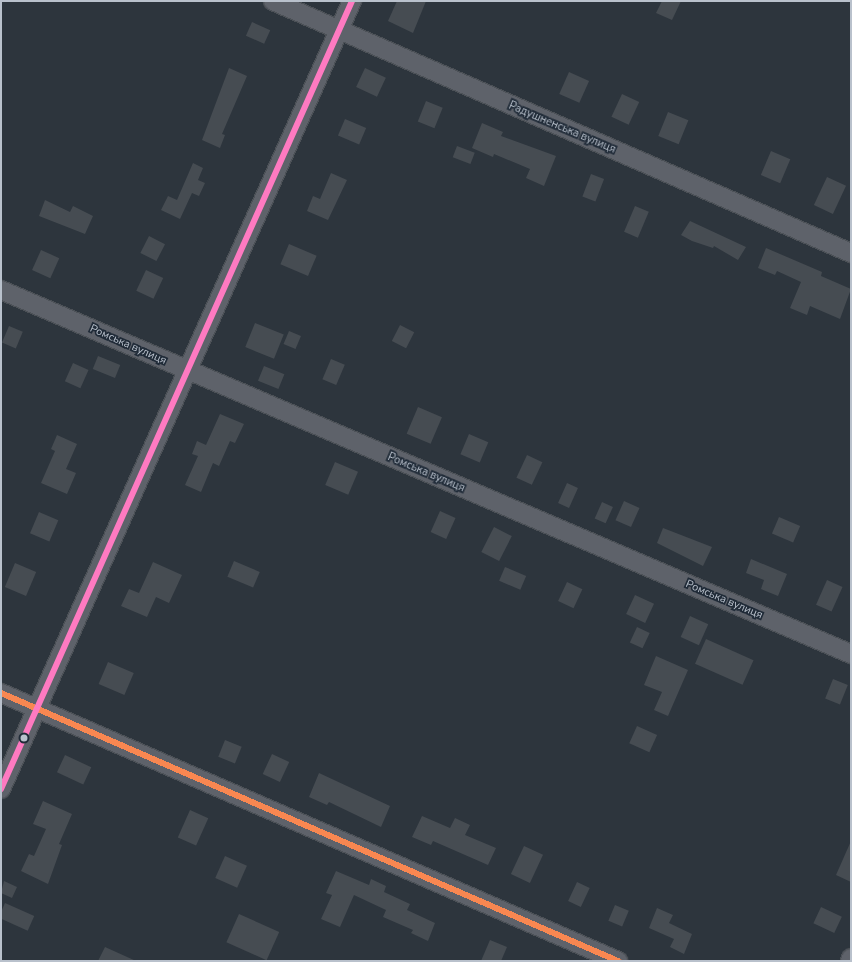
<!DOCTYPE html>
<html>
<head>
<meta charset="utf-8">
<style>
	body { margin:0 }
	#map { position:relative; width:852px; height:962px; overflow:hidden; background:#2d353d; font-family:"Nunito Sans",sans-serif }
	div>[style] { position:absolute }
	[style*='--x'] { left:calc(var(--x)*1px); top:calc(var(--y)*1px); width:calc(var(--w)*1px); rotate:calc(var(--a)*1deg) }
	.building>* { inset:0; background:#464c52; transform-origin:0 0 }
	.roads { filter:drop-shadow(1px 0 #4c5157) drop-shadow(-1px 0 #4c5157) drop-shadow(0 1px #4c5157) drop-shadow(0 -1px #4c5157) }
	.minor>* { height:18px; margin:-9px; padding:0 9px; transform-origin:9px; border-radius:9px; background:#5e626a }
	.bus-1>* { height:6px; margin:-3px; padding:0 3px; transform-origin:3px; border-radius:3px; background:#f88751 }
	.bus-2>* { height:6px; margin:-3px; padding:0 3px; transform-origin:3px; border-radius:3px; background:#fe7ac1 }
	.dots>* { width:11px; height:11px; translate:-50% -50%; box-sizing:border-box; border:2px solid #202b38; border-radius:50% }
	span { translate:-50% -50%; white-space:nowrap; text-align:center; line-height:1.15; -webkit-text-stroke:3.5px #202b38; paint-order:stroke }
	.street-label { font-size:11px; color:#b9c1cc }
	.frame { position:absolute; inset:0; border:2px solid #b9c1cc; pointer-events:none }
</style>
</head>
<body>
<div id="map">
	<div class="building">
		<i style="clip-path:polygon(397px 1px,426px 1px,413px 33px,388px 21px)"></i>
		<i style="clip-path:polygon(662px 1px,681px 1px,672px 20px,656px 13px)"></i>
		<i style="left:252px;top:22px;width:20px;height:15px;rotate:24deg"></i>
		<i style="clip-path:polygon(229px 68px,247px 76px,222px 134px,225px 135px,220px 148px,202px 140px)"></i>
		<i style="left:365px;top:68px;width:23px;height:21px;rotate:25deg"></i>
		<i style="left:569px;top:72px;width:22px;height:24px;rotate:24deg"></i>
		<i style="left:622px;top:94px;width:19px;height:25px;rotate:25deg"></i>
		<i style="left:426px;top:101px;width:18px;height:22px;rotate:22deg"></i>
		<i style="left:668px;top:112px;width:22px;height:26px;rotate:22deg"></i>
		<i style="left:345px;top:119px;width:23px;height:18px;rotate:23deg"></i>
		<i style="clip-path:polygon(482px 123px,503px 132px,501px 136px,556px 156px,544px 186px,526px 178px,530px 169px,494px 154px,493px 157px,472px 148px)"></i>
		<i style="left:457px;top:146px;width:19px;height:12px;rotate:21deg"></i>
		<i style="left:771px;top:151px;width:21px;height:26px;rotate:23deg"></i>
		<i style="clip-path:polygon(193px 163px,203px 168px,198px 180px,205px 183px,199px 196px,192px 193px,180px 219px,161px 210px,168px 196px,177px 200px)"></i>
		<i style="clip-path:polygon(331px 173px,347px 180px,328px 220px,307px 211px,313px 196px,320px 199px)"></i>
		<i style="left:591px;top:174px;width:14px;height:24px;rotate:21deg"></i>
		<i style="left:827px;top:177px;width:21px;height:31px;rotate:25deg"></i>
		<i style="clip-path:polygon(45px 200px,70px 212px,73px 206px,93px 216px,85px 234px,39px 216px)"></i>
		<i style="left:635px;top:206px;width:15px;height:28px;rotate:23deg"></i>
		<i style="clip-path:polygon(690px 221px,746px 247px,738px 260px,714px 246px,713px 248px,692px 241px,681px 235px)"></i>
		<i style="left:149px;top:236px;width:18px;height:19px;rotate:27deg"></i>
		<i style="left:289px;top:244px;width:30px;height:22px;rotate:23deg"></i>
		<i style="clip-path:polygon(766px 248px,822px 272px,821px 276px,851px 289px,840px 319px,810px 306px,807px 315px,790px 308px,801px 282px,777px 271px,775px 275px,758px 268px)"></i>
		<i style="left:41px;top:250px;width:20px;height:22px;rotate:24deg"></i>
		<i style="left:146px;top:270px;width:19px;height:23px;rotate:25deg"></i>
		<i style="left:255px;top:323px;width:31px;height:26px;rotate:22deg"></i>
		<i style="left:400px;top:325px;width:16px;height:18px;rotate:27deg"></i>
		<i style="left:9px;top:326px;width:15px;height:18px;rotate:23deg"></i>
		<i style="left:289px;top:331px;width:13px;height:14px;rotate:23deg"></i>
		<i style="left:98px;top:356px;width:24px;height:14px;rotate:22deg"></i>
		<i style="left:331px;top:359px;width:15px;height:22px;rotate:23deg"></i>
		<i style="left:73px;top:363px;width:17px;height:20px;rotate:24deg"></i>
		<i style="left:264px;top:366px;width:22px;height:16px;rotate:22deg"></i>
		<i style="left:418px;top:407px;width:26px;height:29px;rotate:23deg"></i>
		<i style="clip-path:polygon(220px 414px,244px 424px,235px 443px,230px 441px,219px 466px,213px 463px,201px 492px,185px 485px,198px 456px,192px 454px,197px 441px,206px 445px)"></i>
		<i style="left:469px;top:434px;width:21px;height:22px;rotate:23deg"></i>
		<i style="clip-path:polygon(57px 435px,77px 444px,66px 469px,76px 473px,67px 494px,41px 483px,55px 451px,51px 449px)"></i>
		<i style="left:527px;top:455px;width:17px;height:25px;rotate:25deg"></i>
		<i style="left:335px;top:462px;width:25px;height:25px;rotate:23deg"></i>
		<i style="left:567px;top:483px;width:12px;height:22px;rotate:24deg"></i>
		<i style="left:624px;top:501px;width:17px;height:21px;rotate:24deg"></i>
		<i style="left:602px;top:502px;width:12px;height:18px;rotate:24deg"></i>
		<i style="left:440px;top:511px;width:17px;height:23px;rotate:24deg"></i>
		<i style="left:39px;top:512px;width:21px;height:23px;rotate:23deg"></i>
		<i style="left:779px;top:517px;width:23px;height:18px;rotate:23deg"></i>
		<i style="left:494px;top:527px;width:20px;height:28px;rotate:27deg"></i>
		<i style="clip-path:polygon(663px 528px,712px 547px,703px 566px,657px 543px)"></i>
		<i style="clip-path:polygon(751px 559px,787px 574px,778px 596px,761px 589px,764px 580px,746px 573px)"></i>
		<i style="left:234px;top:561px;width:28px;height:17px;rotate:23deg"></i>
		<i style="clip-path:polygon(153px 562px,182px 575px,169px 603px,156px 597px,147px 617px,121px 606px,129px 589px,139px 593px)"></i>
		<i style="left:15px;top:563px;width:23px;height:26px;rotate:23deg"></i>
		<i style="left:505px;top:567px;width:23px;height:15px;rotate:23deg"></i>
		<i style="left:827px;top:580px;width:17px;height:27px;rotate:24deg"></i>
		<i style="left:567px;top:582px;width:17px;height:21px;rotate:25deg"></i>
		<i style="left:635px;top:595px;width:21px;height:21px;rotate:25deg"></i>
		<i style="left:690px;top:616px;width:20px;height:23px;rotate:24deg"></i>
		<i style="left:637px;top:627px;width:14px;height:17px;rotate:25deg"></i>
		<i style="left:706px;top:639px;width:52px;height:27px;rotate:24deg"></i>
		<i style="clip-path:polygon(656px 656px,688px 670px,668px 716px,654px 710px,662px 692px,644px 685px)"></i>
		<i style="left:108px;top:662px;width:28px;height:24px;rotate:23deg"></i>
		<i style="left:833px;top:679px;width:16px;height:21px;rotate:22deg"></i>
		<i style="left:637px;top:726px;width:22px;height:19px;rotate:24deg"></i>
		<i style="left:225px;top:740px;width:18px;height:18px;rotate:22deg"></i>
		<i style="left:272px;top:754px;width:19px;height:22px;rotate:25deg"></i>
		<i style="left:65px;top:755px;width:29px;height:19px;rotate:25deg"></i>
		<i style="clip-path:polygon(319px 773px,390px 806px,381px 827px,329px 802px,327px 805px,309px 797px)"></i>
		<i style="clip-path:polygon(43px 801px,72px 814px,59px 844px,62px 845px,48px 884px,21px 871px,29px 854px,34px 856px,46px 829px,33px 824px)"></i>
		<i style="left:190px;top:810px;width:20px;height:30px;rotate:24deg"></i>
		<i style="clip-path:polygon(422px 816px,450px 828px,455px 818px,470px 825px,465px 835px,496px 848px,488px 865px,433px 841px,431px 845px,412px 837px)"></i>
		<i style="clip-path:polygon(851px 841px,851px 882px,836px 875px)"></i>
		<i style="left:524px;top:846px;width:21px;height:31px;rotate:25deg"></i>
		<i style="left:225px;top:856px;width:24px;height:24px;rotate:24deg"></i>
		<i style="clip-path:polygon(336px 871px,369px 885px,371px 879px,386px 886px,384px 892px,410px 904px,407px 910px,435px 923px,428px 941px,411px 933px,413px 930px,383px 917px,386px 910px,354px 895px,340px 927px,321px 919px,332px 895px,326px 893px)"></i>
		<i style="clip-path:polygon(4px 881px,17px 887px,12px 898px,1px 893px)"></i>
		<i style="left:577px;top:882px;width:14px;height:21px;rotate:25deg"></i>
		<i style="left:5px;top:903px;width:32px;height:16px;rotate:24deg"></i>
		<i style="left:615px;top:905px;width:15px;height:17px;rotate:23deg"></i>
		<i style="left:821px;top:907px;width:23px;height:18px;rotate:25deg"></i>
		<i style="clip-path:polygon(657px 908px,673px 915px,669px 923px,692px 934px,684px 954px,670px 947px,674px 939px,649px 928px)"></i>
		<i style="left:239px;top:914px;width:44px;height:31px;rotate:24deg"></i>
		<i style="clip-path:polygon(490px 940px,507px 947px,501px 961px,481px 961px)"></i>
		<i style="clip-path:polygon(105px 947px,136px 961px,98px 961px)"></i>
	</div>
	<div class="roads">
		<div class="minor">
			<i style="--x:273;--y:1;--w:631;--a:23.56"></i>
			<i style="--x:1;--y:290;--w:925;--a:23.18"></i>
			<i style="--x:1;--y:693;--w:673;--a:23.48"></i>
			<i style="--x:1;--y:789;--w:863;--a:-65.99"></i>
			<i style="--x:850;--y:961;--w:3;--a:-72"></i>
		</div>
	</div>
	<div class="bus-1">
		<i style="--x:1;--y:693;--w:673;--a:23.48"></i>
	</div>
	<div class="bus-2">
		<i style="--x:1;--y:789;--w:863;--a:-65.99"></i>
	</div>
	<div class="dots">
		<i style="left:24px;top:738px;background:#b9c1cc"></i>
	</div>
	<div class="street-label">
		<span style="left:562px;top:128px;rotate:23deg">Радушненська вулиця</span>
		<span style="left:128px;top:345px;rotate:24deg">Ромська вулиця</span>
		<span style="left:426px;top:473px;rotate:23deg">Ромська вулиця</span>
		<span style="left:724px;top:600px;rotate:23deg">Ромська вулиця</span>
	</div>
	<div class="frame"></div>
</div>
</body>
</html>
